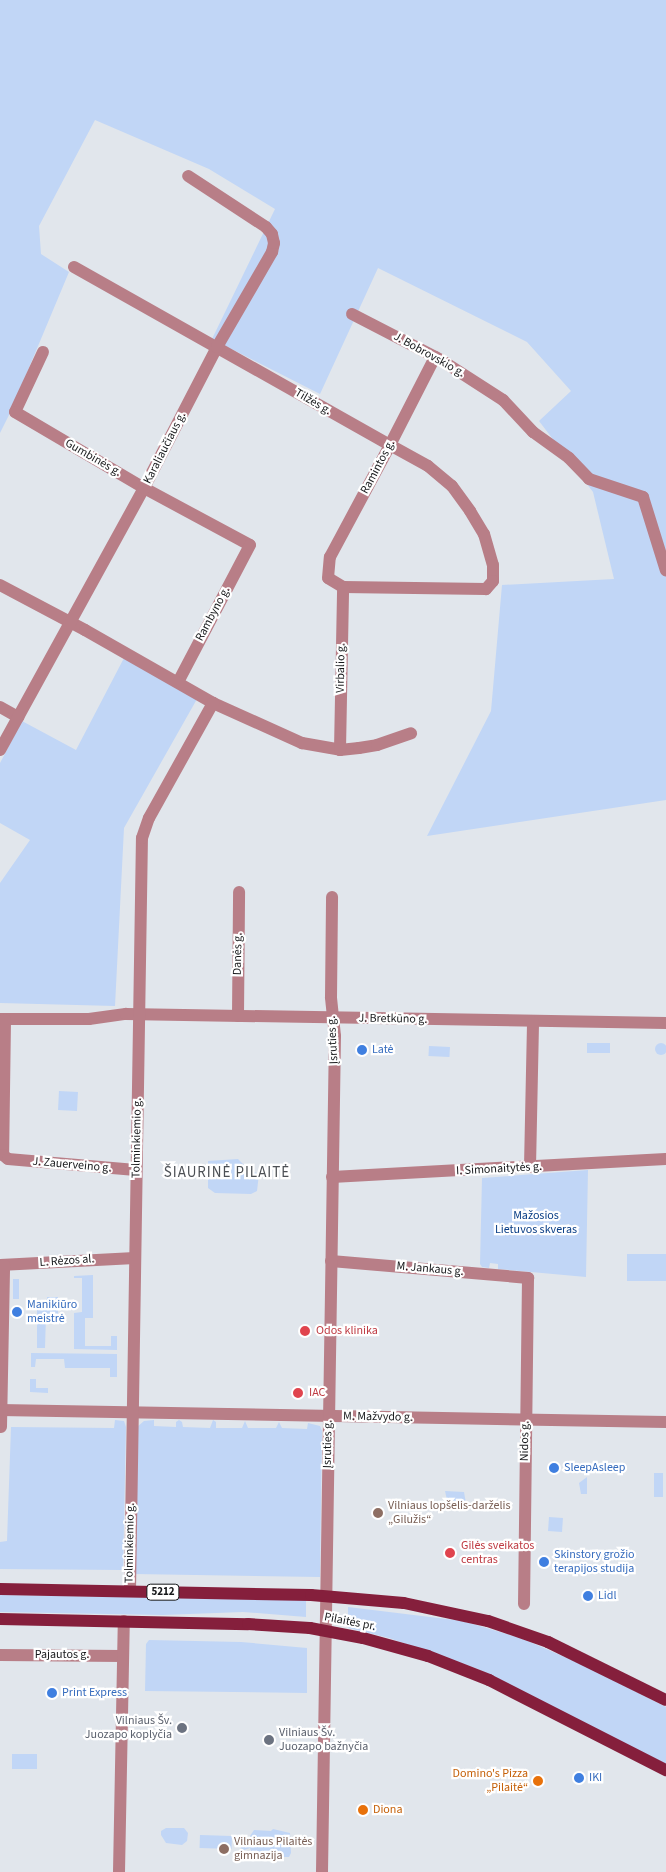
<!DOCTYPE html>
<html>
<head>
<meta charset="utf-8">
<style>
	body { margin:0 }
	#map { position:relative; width:666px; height:1872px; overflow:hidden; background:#e1e6ec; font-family:"Source Sans 3",sans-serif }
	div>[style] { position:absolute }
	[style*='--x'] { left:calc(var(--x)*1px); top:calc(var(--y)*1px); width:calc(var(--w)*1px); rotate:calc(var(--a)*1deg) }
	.green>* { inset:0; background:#c1d6f6; transform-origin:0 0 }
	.round { border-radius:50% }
	.minor>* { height:12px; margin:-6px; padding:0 6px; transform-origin:6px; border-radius:6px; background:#b87e87 }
	.major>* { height:12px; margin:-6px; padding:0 6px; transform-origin:6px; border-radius:6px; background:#851f3c }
	.dots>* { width:14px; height:14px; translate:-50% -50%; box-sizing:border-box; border:2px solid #fff; border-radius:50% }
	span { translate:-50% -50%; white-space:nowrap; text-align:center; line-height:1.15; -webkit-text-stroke:4.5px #fff; paint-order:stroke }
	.shield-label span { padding:1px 4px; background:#fff; border:1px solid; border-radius:4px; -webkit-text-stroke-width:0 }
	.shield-label { font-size:11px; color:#16181a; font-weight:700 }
	.street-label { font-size:12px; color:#16181a }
	.shop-label { font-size:12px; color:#366cbe }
	.left { translate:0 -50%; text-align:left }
	.park-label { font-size:12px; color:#083d85 }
	.health-label { font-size:12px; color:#be3a42 }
	.education-label { font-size:12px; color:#785e54 }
	.worship-label { font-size:12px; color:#5b616d }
	.right { translate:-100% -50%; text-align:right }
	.food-label { font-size:12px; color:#c56008 }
	.quarter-label { font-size:15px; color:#4c5055; letter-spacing:1px }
</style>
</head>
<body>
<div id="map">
	<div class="green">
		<i style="clip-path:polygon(0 0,666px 0,666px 800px,427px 836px,491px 711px,502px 585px,614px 579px,593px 492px,539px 421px,571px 391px,527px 342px,378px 268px,320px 394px,212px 339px,275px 209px,209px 169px,95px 120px,39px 226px,41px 254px,69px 272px,10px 413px,0 433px)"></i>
		<i style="clip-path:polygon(124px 658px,197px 699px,124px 828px,115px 1006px,0 1003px,0 883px,30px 840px,0 823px,0 763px,22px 721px,76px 750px)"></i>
		<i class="round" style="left:655px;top:1043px;width:12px;height:12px"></i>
		<i style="left:587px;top:1043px;width:23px;height:10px"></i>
		<i style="left:429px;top:1046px;width:21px;height:10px;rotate:3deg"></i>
		<i style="left:59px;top:1091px;width:19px;height:19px;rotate:3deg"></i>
		<i style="clip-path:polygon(238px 1159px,249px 1170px,259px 1174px,257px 1191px,251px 1194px,215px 1193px,208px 1188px,208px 1161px)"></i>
		<i style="clip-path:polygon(588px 1170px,586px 1277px,498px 1269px,498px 1264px,490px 1263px,489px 1268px,482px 1267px,480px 1264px,482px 1178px)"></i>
		<i style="left:627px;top:1254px;width:39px;height:27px"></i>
		<i style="clip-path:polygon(93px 1275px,93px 1318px,85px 1318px,85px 1346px,111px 1346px,111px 1336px,117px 1336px,117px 1350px,74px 1349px,74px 1313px,82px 1312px,82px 1278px,74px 1278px,74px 1276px)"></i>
		<i style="left:13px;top:1279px;width:6px;height:20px"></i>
		<i style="clip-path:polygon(47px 1297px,58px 1297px,58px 1314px,46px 1315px,45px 1348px,37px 1348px,37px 1308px,47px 1308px)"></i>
		<i style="clip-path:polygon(31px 1353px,117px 1354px,117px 1377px,110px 1377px,110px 1368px,65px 1368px,64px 1359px,36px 1359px,35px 1367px,31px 1367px)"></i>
		<i style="clip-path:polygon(30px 1379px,36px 1379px,36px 1388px,48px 1388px,48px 1393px,30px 1392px)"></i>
		<i style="clip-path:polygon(115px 1420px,124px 1421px,126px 1427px,123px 1570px,0 1569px,0 1542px,7px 1541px,11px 1427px,114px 1428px)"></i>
		<i style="clip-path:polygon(154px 1420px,154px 1426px,176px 1427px,176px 1422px,179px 1420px,182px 1422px,183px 1427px,210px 1428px,213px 1420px,216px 1422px,216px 1428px,242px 1428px,245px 1421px,248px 1428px,276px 1428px,279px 1422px,282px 1428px,307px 1429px,308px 1423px,320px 1426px,322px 1431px,320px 1577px,134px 1574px,137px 1427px,144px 1421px)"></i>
		<i style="left:654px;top:1473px;width:9px;height:24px"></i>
		<i style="clip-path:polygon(587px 1477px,587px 1494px,581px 1494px,579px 1483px)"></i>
		<i style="clip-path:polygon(445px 1491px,464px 1492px,467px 1509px,447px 1500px)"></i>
		<i style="left:549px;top:1517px;width:14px;height:14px;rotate:4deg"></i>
		<i style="clip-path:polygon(0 1595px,306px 1600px,306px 1617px,243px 1612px,163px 1615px,0 1612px)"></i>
		<i style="clip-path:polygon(348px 1607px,463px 1621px,523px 1639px,581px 1664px,666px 1707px,666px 1764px,478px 1669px,389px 1638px,348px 1628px)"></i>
		<i style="clip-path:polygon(149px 1640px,241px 1642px,307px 1648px,307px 1693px,145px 1691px,146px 1644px)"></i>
		<i style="left:12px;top:1754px;width:25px;height:15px"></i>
		<i style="clip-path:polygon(166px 1828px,184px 1828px,188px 1833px,187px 1841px,182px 1845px,166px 1843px,161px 1835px,161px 1831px)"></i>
		<i style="clip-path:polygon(273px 1829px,290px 1833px,291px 1853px,289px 1857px,271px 1857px,259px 1860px,259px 1858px,253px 1857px,250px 1848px,241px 1851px,241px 1844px,251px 1844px,250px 1836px,254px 1830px,271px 1831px)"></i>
		<i style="left:200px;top:1835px;width:32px;height:13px;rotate:2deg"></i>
	</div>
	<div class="minor">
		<i style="--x:74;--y:267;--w:363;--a:29.4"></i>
		<i style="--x:390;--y:445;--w:43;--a:28.9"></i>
		<i style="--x:428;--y:466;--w:31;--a:40"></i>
		<i style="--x:452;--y:486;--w:31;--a:54"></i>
		<i style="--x:470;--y:511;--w:27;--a:59"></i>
		<i style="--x:484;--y:534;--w:32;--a:74"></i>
		<i style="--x:493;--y:565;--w:16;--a:90"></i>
		<i style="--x:493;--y:581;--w:11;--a:131"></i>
		<i style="--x:486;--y:589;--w:143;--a:-179.2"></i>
		<i style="--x:343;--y:587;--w:17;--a:-149"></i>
		<i style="--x:328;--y:578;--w:21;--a:-85"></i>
		<i style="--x:330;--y:557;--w:127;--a:-61.8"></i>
		<i style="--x:390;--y:445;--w:99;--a:-62.9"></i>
		<i style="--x:352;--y:314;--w:100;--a:27.3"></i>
		<i style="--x:441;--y:360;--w:74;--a:32.8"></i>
		<i style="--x:503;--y:400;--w:44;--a:46.8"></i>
		<i style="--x:533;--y:432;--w:44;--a:35.8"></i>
		<i style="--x:569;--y:458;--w:29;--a:46"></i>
		<i style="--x:589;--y:479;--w:57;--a:18.4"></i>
		<i style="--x:643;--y:497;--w:77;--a:72.7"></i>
		<i style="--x:43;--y:352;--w:66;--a:115"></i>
		<i style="--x:15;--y:412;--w:150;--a:30.5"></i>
		<i style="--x:144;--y:488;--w:120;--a:28.3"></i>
		<i style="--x:250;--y:545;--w:155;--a:117.7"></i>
		<i style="--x:0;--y:585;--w:96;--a:27.9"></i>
		<i style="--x:85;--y:630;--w:147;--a:29.7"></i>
		<i style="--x:213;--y:703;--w:98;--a:24.2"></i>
		<i style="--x:302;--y:743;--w:39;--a:10"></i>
		<i style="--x:340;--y:750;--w:19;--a:-6"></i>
		<i style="--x:359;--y:748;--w:18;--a:-9"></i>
		<i style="--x:377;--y:745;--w:36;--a:-19"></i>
		<i style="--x:0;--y:707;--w:21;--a:29"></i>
		<i style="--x:0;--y:750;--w:299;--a:-61.2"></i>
		<i style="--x:144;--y:488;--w:159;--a:-62.6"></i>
		<i style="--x:217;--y:347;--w:110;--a:-59.9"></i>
		<i style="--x:272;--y:252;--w:9;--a:-77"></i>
		<i style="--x:274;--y:243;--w:9;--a:-103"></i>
		<i style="--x:272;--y:234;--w:9;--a:-131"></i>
		<i style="--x:266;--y:227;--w:93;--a:-146.8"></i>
		<i style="--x:340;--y:750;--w:163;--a:-88.9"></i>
		<i style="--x:238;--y:1016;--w:124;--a:-89.5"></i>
		<i style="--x:0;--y:1019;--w:89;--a:0"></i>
		<i style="--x:89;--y:1019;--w:37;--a:-8"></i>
		<i style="--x:126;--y:1014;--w:540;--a:0.95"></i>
		<i style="--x:5;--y:1020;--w:135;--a:90.8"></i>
		<i style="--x:3;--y:1155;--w:6;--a:39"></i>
		<i style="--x:8;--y:1159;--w:128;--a:4.9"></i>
		<i style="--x:530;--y:1167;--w:145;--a:-88.8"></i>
		<i style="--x:332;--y:1177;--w:334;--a:-3.1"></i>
		<i style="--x:331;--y:1261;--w:198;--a:4.9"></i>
		<i style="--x:528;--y:1278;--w:326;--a:90.7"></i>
		<i style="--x:0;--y:1265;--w:135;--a:-3"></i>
		<i style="--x:0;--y:1410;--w:666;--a:1.03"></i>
		<i style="--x:1;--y:1427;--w:162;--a:-88.9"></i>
		<i style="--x:130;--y:1591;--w:753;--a:-89.09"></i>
		<i style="--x:142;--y:838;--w:21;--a:-71"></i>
		<i style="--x:149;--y:818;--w:132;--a:-60.9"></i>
		<i style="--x:0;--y:1655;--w:123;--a:0.5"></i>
		<i style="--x:119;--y:1872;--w:251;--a:-88.9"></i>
		<i style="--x:322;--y:1872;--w:836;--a:-89.11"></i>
		<i style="--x:335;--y:1036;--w:39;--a:-96"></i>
		<i style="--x:331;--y:997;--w:100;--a:-89.4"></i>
	</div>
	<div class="major">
		<i style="--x:0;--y:1589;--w:311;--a:1.1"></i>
		<i style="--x:311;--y:1595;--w:93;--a:4.9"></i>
		<i style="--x:404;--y:1603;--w:86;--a:12.1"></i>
		<i style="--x:488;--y:1621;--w:64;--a:19.3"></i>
		<i style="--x:548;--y:1642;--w:131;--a:26.2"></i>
		<i style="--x:0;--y:1619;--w:248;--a:1.2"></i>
		<i style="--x:248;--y:1624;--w:62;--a:3.7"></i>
		<i style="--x:310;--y:1628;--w:54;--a:10.7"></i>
		<i style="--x:363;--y:1638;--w:67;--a:15.5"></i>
		<i style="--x:428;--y:1656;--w:66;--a:21.5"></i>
		<i style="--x:489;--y:1680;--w:199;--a:27"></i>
	</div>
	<div class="dots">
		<i style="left:362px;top:1050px;background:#3f7fe0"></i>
		<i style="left:17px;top:1312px;background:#3f7fe0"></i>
		<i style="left:305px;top:1331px;background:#e0444e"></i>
		<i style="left:298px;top:1393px;background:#e0444e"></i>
		<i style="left:554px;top:1468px;background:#3f7fe0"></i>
		<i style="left:378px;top:1513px;background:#8d6e63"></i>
		<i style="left:450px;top:1553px;background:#e0444e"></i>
		<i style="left:544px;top:1562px;background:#3f7fe0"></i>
		<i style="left:588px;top:1596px;background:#3f7fe0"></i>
		<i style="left:52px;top:1693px;background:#3f7fe0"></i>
		<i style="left:182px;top:1728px;background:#6b7280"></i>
		<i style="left:269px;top:1740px;background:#6b7280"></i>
		<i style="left:579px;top:1778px;background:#3f7fe0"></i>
		<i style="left:538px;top:1781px;background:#e8710a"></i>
		<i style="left:363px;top:1810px;background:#e8710a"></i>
		<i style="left:224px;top:1849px;background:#8d6e63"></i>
	</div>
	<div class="shield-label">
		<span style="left:163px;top:1592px">5212</span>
	</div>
	<div class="street-label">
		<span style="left:429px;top:355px;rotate:29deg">J. Bobrovskio g.</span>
		<span style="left:313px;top:402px;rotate:30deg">Tilžės g.</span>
		<span style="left:165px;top:448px;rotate:-63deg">Karaliaučiaus g.</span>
		<span style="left:93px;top:458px;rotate:30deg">Gumbinės g.</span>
		<span style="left:378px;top:467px;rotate:-62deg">Ramintos g.</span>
		<span style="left:213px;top:614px;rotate:-62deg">Rambyno g.</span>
		<span style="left:341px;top:668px;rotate:-89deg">Virbalio g.</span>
		<span style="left:238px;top:954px;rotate:-89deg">Danės g.</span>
		<span style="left:393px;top:1019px;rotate:1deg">J. Bretkūno g.</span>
		<span style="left:333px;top:1040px;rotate:-93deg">Įsruties g.</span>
		<span style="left:137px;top:1138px;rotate:-89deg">Tolminkiemio g.</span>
		<span style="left:72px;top:1165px;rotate:5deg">J. Zauerveino g.</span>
		<span style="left:499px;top:1169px;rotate:-3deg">I. Simonaitytės g.</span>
		<span style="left:67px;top:1261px;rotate:-4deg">L. Rėzos al.</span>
		<span style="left:430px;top:1269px;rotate:5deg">M. Jankaus g.</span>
		<span style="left:378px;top:1417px;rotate:1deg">M. Mažvydo g.</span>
		<span style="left:525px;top:1441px;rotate:-89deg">Nidos g.</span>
		<span style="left:328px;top:1444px;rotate:-89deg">Įsruties g.</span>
		<span style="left:130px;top:1543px;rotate:-89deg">Tolminkiemio g.</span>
		<span style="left:350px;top:1622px;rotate:11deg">Pilaitės pr.</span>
		<span style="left:62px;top:1655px">Pajautos g.</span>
	</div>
	<div class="shop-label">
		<span class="left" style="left:372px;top:1050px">Latė</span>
		<span class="left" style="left:27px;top:1312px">Manikiūro<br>meistrė</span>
		<span class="left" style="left:564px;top:1468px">SleepAsleep</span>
		<span class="left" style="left:554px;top:1562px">Skinstory grožio<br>terapijos studija</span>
		<span class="left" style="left:598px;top:1596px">Lidl</span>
		<span class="left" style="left:62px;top:1693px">Print Express</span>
		<span class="left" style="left:589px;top:1778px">IKI</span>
	</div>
	<div class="park-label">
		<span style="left:536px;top:1223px">Mažosios<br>Lietuvos skveras</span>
	</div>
	<div class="health-label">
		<span class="left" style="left:316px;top:1331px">Odos klinika</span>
		<span class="left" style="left:309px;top:1393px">IAC</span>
		<span class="left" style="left:461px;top:1553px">Gilės sveikatos<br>centras</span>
	</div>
	<div class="education-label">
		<span class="left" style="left:388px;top:1513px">Vilniaus lopšelis-darželis<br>„Gilužis“</span>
		<span class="left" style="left:234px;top:1849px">Vilniaus Pilaitės<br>gimnazija</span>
	</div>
	<div class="worship-label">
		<span class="right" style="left:172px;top:1728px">Vilniaus Šv.<br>Juozapo koplyčia</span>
		<span class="left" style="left:279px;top:1740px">Vilniaus Šv.<br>Juozapo bažnyčia</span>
	</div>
	<div class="food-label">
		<span class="right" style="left:528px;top:1781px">Domino's Pizza<br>„Pilaitė“</span>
		<span class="left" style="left:373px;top:1810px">Diona</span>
	</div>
	<div class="quarter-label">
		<span style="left:227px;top:1173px">ŠIAURINĖ PILAITĖ</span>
	</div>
</div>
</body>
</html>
